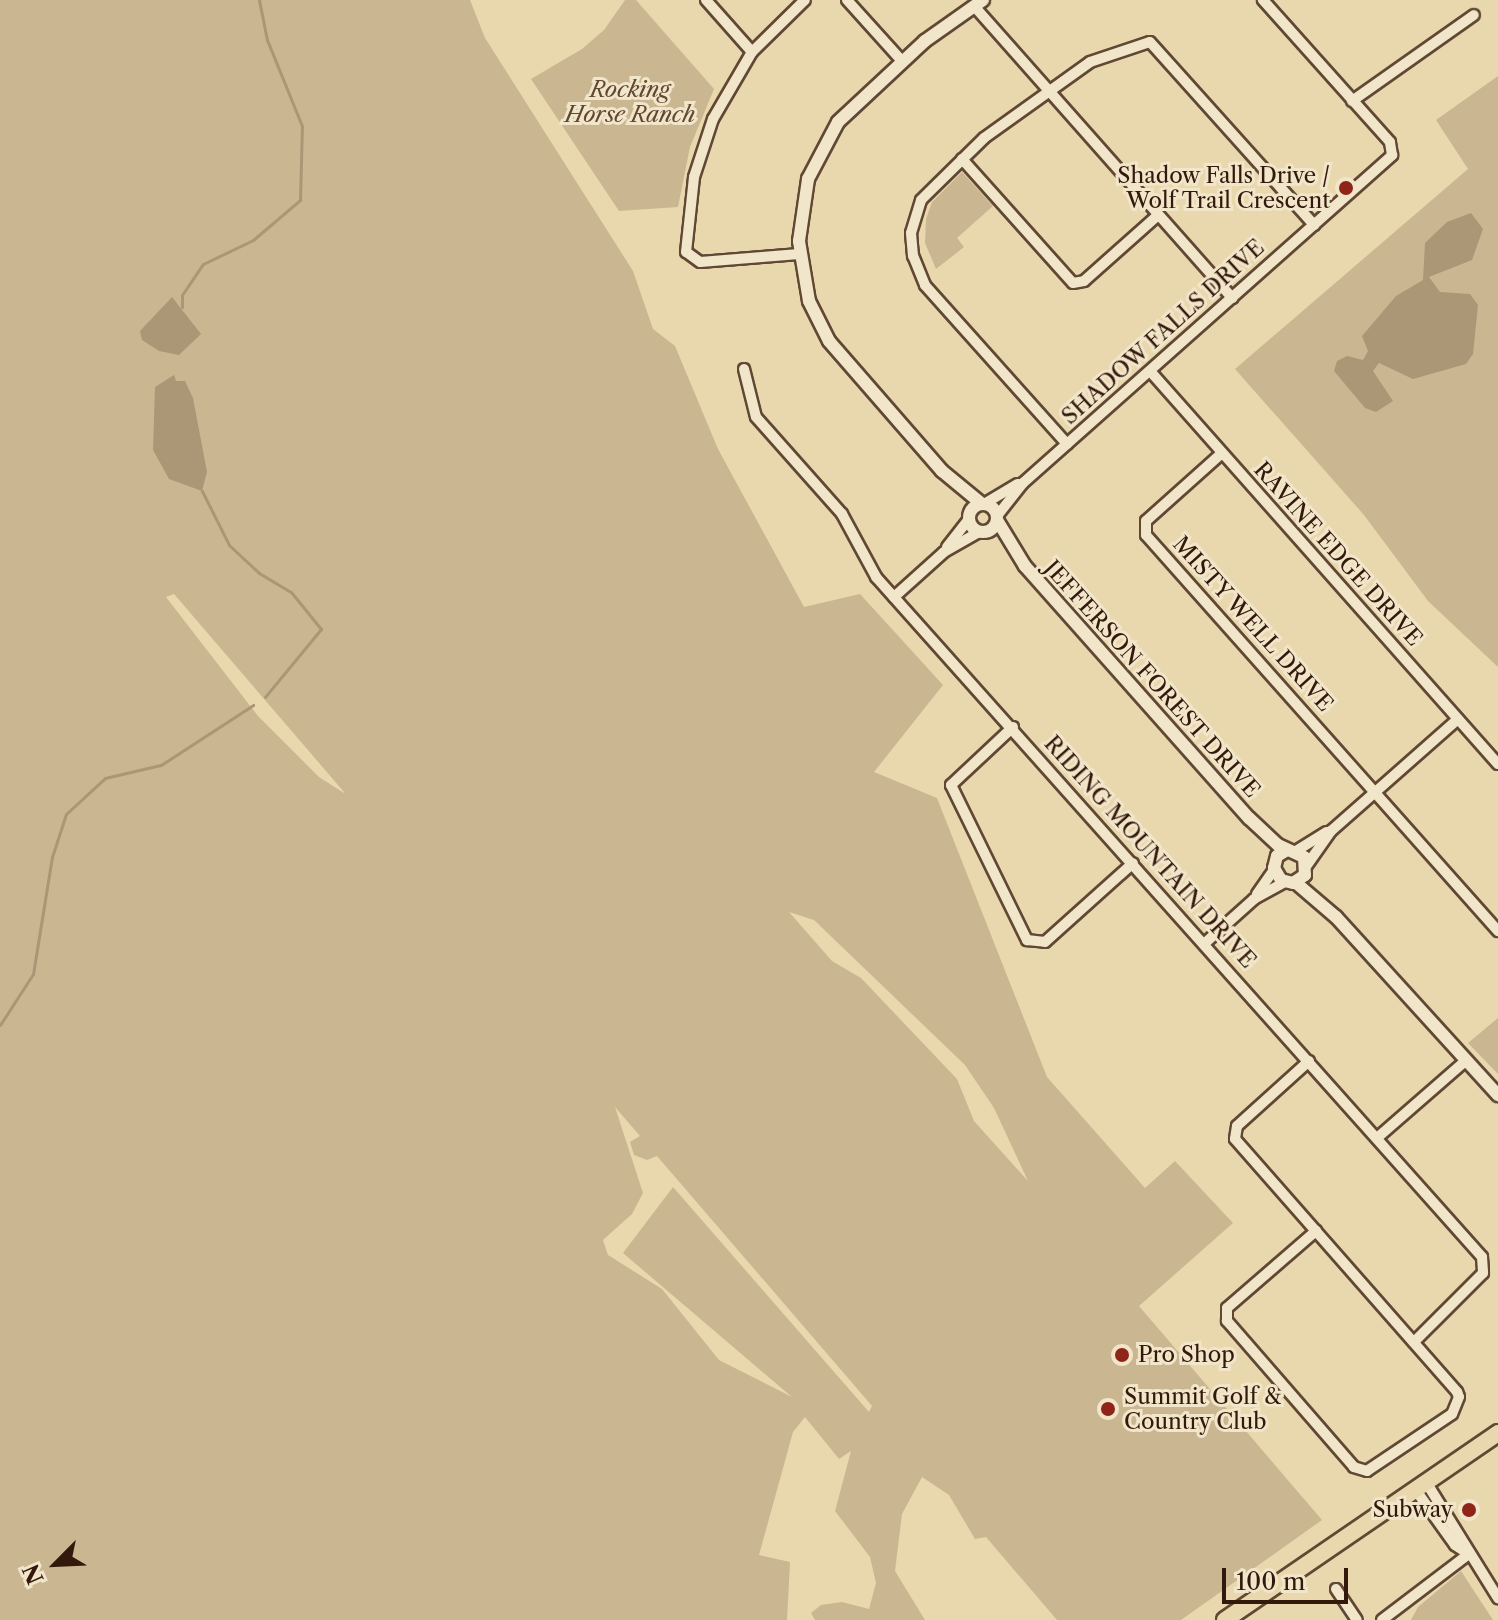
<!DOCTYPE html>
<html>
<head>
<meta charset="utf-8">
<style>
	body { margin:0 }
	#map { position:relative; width:1498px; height:1620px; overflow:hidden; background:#e9d7ad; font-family:"Libre Caslon Text",serif }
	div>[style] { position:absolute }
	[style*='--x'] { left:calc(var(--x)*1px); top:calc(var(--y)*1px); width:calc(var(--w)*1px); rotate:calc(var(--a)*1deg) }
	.green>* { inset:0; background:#cab791 }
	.water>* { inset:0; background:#ab9676 }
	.stream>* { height:3px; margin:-1.5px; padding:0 1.5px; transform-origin:1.5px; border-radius:1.5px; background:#ab9676 }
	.roads { filter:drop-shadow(2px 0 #604834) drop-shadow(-2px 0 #604834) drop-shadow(0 2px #604834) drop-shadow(0 -2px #604834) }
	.minor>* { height:10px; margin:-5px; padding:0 5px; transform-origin:5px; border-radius:5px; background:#f1e5ca }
	.tertiary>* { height:12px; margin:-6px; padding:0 6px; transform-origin:6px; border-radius:6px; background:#f1e5ca }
	.tertiary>.ring { margin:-6px; padding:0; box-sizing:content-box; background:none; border:12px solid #f1e5ca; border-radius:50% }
	.primary>* { height:16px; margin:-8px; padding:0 8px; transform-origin:8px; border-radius:8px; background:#e9d7ad }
	.dots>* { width:22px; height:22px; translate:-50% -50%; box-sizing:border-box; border:4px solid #f1e5ca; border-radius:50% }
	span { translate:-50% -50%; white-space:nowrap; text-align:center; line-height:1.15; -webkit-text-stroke:6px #f1e5ca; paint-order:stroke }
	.park-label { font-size:22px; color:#604833; font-style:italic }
	.poi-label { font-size:22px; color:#33190b }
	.right { translate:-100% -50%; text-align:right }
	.left { translate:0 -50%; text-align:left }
	.street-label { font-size:22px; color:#33190b }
	.north { position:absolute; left:16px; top:1524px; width:80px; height:80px; -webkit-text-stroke:6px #f1e5ca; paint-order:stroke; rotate:246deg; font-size:22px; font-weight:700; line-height:32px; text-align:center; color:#33190b }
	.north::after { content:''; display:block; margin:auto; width:28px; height:36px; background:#33190b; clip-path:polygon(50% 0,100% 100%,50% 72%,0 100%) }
	.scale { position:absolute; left:1222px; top:1568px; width:126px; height:36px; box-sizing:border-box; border:4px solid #33190b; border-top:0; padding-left:10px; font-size:24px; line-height:28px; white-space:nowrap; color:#33190b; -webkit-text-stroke:6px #f1e5ca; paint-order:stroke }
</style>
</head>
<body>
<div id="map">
	<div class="green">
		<i style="clip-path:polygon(evenodd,0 0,470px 0,485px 38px,633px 271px,653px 329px,675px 346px,718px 449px,804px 607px,860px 594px,943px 685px,874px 772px,937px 798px,1047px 1077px,1145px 1188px,1175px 1161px,1233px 1223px,1139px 1306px,1322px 1520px,1181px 1620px,1057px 1620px,986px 1537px,975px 1539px,949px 1495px,922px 1477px,902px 1514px,895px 1571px,925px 1620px,815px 1620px,811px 1613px,821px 1605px,842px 1602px,869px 1609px,876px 1583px,870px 1557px,835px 1511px,851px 1451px,839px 1459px,805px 1417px,793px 1432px,759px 1555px,790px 1562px,787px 1620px,0 1620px,0 0,174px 594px,344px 792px,344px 793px,319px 777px,258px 716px,166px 597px,174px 594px,0 0,789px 912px,814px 920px,965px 1065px,994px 1108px,1028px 1181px,974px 1121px,957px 1079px,861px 978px,832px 961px,789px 912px,0 0,615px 1107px,640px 1136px,630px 1142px,634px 1155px,647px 1160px,657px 1156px,872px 1406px,869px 1412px,673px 1187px,623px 1253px,792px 1397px,719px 1360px,662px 1289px,608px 1255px,603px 1240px,632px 1214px,643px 1193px,615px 1107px)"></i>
		<i style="clip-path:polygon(625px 0,636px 0,714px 89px,690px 147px,678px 207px,619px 211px,531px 79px,582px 49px,604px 30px)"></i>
		<i style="clip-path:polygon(1498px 76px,1498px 667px,1428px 601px,1364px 515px,1235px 369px,1468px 169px,1436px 120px)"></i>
		<i style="clip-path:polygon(962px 172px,993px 206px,957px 238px,964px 247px,936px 269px,925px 243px,926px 219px,932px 202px)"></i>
		<i style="clip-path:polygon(1498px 1018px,1498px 1074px,1468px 1043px)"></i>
		<i style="clip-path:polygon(1461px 1571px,1493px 1620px,1411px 1620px,1418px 1607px)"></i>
	</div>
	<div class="water">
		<i style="clip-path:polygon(1471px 213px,1483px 229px,1472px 260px,1429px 277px,1440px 292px,1470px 294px,1478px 305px,1473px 354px,1466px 364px,1413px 379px,1379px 363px,1373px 371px,1393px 401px,1376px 412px,1365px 408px,1334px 371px,1337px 361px,1347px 356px,1363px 360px,1368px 351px,1362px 336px,1396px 296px,1423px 280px,1425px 243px,1447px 222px)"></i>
		<i style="clip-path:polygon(172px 297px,201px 334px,179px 355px,159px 351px,142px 340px,140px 331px)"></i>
		<i style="clip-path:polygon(174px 375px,176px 381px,185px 381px,193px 398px,207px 472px,202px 491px,169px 479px,153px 450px,155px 387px)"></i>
	</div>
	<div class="stream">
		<i style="--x:182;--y:307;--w:12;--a:-90"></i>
		<i style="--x:182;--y:295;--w:37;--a:-56"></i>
		<i style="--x:203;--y:264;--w:55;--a:-25.6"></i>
		<i style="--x:253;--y:240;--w:62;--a:-40.4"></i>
		<i style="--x:300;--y:200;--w:74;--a:-88.5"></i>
		<i style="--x:302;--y:126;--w:93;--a:-112.1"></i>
		<i style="--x:267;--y:40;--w:41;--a:-101.3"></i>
		<i style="--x:202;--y:491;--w:60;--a:63.4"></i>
		<i style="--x:229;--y:545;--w:41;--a:43"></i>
		<i style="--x:259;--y:573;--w:37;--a:31"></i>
		<i style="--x:291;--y:592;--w:48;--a:51"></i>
		<i style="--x:321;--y:629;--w:88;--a:129.5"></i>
		<i style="--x:0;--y:1025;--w:61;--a:-57.1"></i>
		<i style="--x:33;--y:974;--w:119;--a:-80.8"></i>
		<i style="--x:52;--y:857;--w:45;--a:-72"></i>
		<i style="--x:66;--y:814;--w:53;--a:-42.7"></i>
		<i style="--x:105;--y:778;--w:57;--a:-13.1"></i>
		<i style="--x:161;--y:765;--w:110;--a:-33.1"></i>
	</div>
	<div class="roads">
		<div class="minor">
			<i style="--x:706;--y:0;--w:69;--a:48.5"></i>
			<i style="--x:847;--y:0;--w:82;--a:48"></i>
			<i style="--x:974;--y:6;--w:390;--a:48.5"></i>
			<i style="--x:1352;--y:101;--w:149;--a:-35.2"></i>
			<i style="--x:962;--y:159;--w:166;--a:48.2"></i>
			<i style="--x:1073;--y:283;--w:11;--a:-10"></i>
			<i style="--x:1084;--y:281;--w:99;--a:-41.7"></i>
			<i style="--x:799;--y:254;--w:99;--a:175.4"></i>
			<i style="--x:700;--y:262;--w:17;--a:-144"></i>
			<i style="--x:686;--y:252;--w:75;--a:-83.9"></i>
			<i style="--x:694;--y:177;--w:61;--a:-71.9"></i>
			<i style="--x:713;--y:119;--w:78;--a:-59.8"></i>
			<i style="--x:752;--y:52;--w:74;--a:-44.5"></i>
			<i style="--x:744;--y:369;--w:49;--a:76"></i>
			<i style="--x:756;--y:417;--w:130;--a:48.4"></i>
			<i style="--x:842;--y:514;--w:72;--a:61.6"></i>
			<i style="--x:876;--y:577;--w:911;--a:48.29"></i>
			<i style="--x:1482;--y:1257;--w:16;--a:86"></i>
			<i style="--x:1483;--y:1273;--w:98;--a:135"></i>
			<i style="--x:1150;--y:371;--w:525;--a:48.48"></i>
			<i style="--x:1067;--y:444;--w:213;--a:-131.8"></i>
			<i style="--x:925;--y:285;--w:31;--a:-112"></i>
			<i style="--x:913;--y:256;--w:23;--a:-95"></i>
			<i style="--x:911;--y:233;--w:34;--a:-73"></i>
			<i style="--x:921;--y:200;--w:88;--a:-44.5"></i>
			<i style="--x:984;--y:138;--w:130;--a:-35.6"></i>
			<i style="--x:1090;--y:62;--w:63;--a:-18.4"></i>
			<i style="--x:1150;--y:42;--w:246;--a:48.1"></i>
			<i style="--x:1222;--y:453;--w:102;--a:138.2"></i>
			<i style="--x:1146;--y:521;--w:14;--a:90"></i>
			<i style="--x:1146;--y:535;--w:530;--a:48.37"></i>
			<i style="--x:984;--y:504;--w:39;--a:-31"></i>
			<i style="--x:997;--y:516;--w:42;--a:-51.8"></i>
			<i style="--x:1023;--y:483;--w:494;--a:-41.6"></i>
			<i style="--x:1392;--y:155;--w:13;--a:-99"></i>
			<i style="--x:1390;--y:142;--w:191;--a:-131.8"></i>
			<i style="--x:947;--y:547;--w:34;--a:-52"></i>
			<i style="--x:894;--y:597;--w:67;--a:-42"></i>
			<i style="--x:944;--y:552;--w:40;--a:-29.7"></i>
			<i style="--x:1013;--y:727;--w:85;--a:136.9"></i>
			<i style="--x:951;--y:785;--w:173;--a:63.9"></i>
			<i style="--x:1027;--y:940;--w:18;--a:6"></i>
			<i style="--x:1045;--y:942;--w:118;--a:-41.9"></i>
			<i style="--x:1296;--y:851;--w:36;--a:-32"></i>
			<i style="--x:1307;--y:865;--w:42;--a:-54.8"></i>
			<i style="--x:1331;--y:831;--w:169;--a:-41.4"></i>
			<i style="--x:1257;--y:894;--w:29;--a:-55"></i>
			<i style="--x:1205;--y:943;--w:66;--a:-41.9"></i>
			<i style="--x:1254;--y:899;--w:35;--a:-29"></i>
			<i style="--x:1309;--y:1061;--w:97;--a:137.9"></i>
			<i style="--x:1237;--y:1126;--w:13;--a:99"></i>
			<i style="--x:1235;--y:1139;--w:337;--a:48.7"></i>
			<i style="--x:1457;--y:1392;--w:5;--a:68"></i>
			<i style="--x:1459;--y:1397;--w:18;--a:112"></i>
			<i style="--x:1452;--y:1414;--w:102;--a:146.2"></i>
			<i style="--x:1367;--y:1471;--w:14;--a:-163"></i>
			<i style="--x:1354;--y:1467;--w:194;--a:-131"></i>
			<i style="--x:1227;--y:1321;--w:13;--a:-90"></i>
			<i style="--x:1227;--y:1308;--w:118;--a:-40.9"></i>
			<i style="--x:1377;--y:1138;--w:116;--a:-41.1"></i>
			<i style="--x:1426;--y:1482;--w:137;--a:58.2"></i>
			<i style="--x:1415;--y:1489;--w:69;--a:54.5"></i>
			<i style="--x:1455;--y:1545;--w:17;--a:33"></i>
			<i style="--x:1336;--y:1589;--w:37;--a:56"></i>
			<i style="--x:1382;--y:1620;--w:109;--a:-37.2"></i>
		</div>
		<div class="tertiary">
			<i class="ring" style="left:969px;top:504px;width:16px;height:16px"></i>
			<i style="--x:982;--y:504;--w:52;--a:-140.5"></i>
			<i style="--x:942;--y:471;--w:172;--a:-131"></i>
			<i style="--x:829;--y:341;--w:45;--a:-116.6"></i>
			<i style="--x:809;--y:301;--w:61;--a:-99.5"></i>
			<i style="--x:799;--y:241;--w:63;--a:-81.7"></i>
			<i style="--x:808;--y:179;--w:64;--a:-62.2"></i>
			<i style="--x:838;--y:122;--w:119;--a:-43"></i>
			<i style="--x:925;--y:41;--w:71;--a:-35.3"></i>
			<i style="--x:997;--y:520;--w:54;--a:58.7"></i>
			<i style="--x:1025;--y:566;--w:337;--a:48.4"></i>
			<i style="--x:1249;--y:818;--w:40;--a:43"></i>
			<i style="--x:1278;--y:845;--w:29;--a:25"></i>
			<i style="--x:1304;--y:857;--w:18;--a:87"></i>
			<i style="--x:1305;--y:875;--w:14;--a:146"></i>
			<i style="--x:1293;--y:883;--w:12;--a:-166"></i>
			<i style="--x:1281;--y:880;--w:14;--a:-120"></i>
			<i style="--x:1274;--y:868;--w:12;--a:-76"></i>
			<i style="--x:1277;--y:856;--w:12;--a:-31"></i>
			<i style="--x:1295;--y:882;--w:54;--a:40.5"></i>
			<i style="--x:1336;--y:917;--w:241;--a:47.7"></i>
		</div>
		<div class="primary">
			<i style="--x:1225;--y:1620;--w:331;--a:-34.4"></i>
		</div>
	</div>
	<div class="dots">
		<i style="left:1346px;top:188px;background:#8f2418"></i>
		<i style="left:1122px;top:1355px;background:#8f2418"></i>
		<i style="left:1108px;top:1409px;background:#8f2418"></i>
		<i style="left:1469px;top:1510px;background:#8f2418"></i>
	</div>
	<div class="park-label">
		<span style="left:630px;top:102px">Rocking<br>Horse Ranch</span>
	</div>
	<div class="poi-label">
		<span class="right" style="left:1330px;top:188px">Shadow Falls Drive /<br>Wolf Trail Crescent</span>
		<span class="left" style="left:1138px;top:1355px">Pro Shop</span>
		<span class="left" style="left:1124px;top:1409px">Summit Golf &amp;<br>Country Club</span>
		<span class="right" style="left:1453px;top:1510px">Subway</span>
	</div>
	<div class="street-label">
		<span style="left:1163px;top:332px;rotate:-42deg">SHADOW FALLS DRIVE</span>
		<span style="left:1338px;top:554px;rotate:48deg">RAVINE EDGE DRIVE</span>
		<span style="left:1253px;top:624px;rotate:48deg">MISTY WELL DRIVE</span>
		<span style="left:1152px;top:679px;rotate:48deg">JEFFERSON FOREST DRIVE</span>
		<span style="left:1150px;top:852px;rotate:48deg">RIDING MOUNTAIN DRIVE</span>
	</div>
	<div class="north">N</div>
	<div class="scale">100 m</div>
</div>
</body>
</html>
